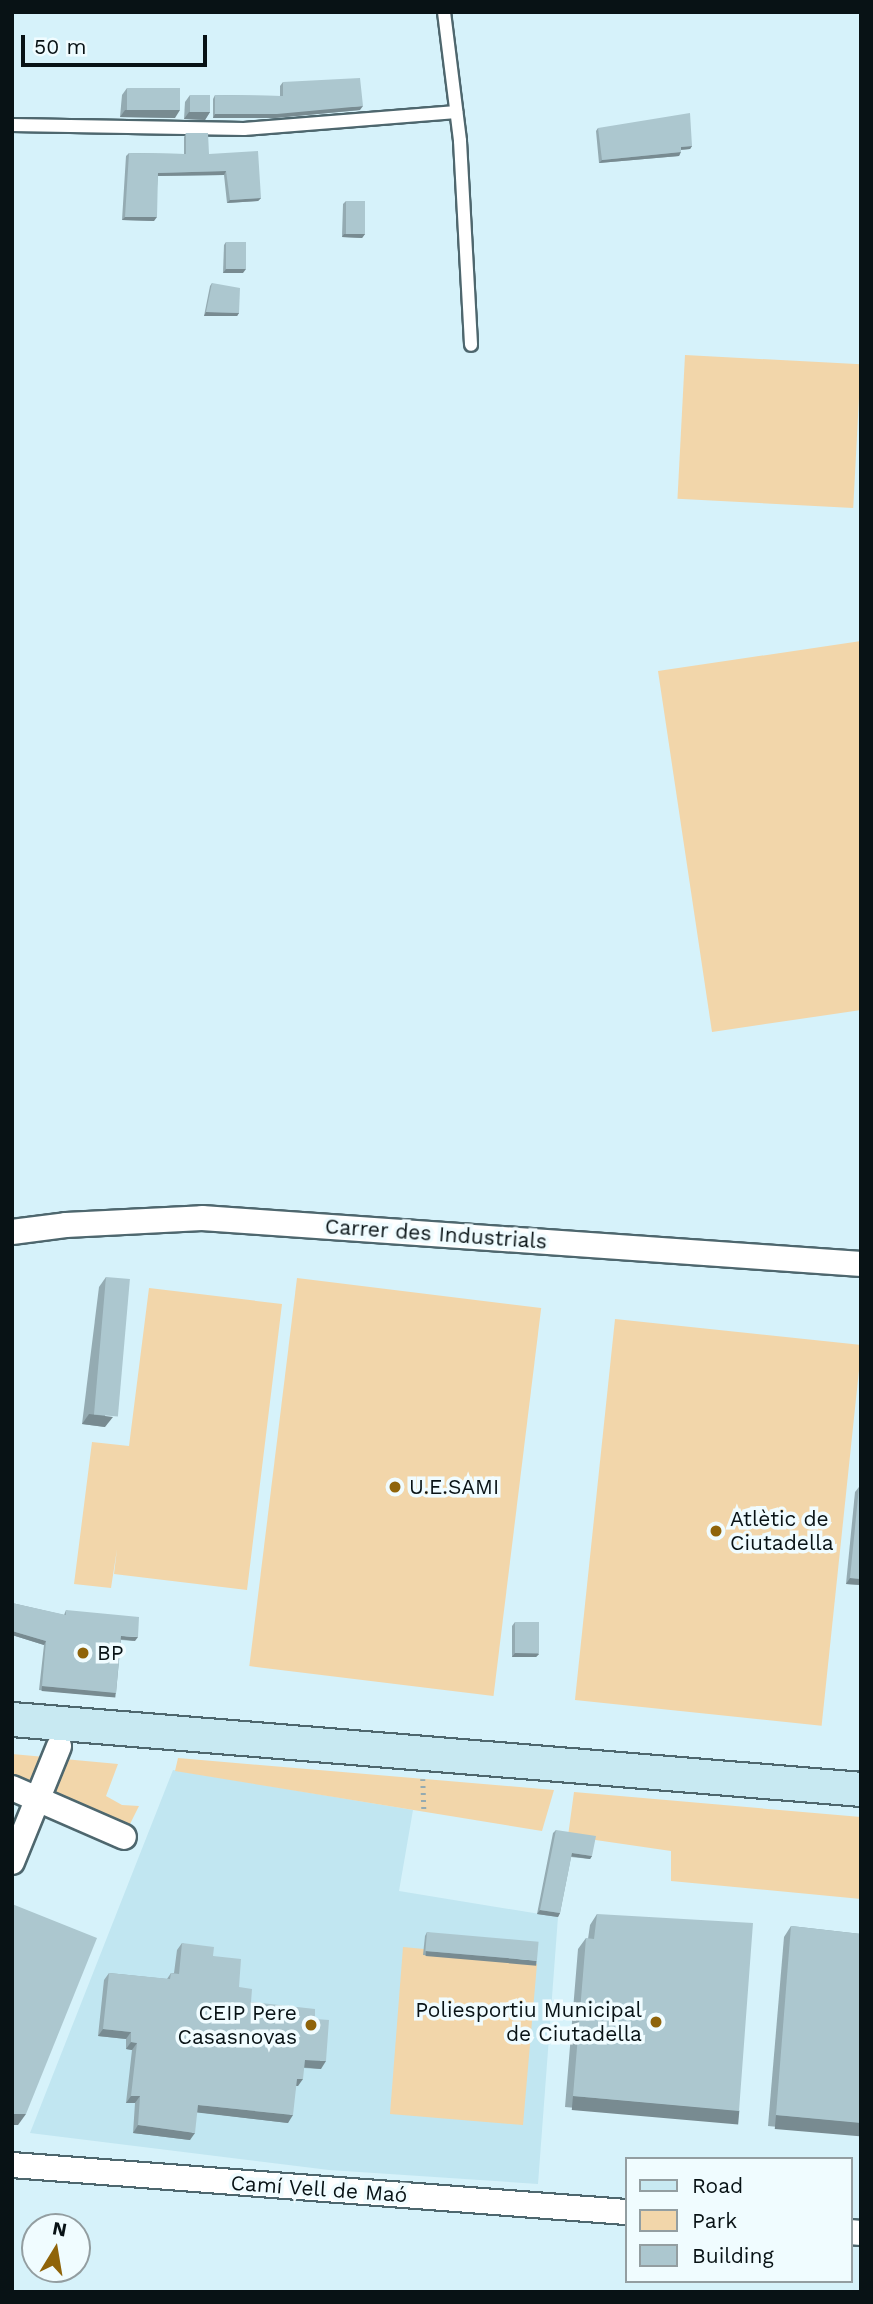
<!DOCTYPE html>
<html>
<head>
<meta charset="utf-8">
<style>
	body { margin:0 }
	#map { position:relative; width:873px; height:2304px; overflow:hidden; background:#d6f2fa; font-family:"Work Sans",sans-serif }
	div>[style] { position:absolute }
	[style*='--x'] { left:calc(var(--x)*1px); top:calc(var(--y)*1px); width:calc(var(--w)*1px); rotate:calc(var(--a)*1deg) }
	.built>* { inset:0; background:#c1e6f1 }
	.green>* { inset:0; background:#f2d6aa; transform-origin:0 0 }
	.path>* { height:4.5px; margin-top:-2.25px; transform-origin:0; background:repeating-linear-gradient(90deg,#94aab1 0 2px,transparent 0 7px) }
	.roads { filter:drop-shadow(2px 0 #4e676e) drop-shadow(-2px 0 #4e676e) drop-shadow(0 2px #4e676e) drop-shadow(0 -2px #4e676e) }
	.lane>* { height:12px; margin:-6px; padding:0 6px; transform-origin:6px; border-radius:6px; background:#fff }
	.street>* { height:24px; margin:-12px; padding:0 12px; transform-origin:12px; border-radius:12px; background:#fff }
	.secondary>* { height:33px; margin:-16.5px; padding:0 16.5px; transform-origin:16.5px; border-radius:16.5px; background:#c8e9f2 }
	.wall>* { inset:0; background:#94abb2 }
	.shaded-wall>* { inset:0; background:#788b91; transform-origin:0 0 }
	.building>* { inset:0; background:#acc7cf; transform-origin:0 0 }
	.dots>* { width:19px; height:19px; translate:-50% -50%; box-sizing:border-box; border:4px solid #f0fcff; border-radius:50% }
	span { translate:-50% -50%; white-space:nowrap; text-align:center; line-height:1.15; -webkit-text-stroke:7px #f0fcff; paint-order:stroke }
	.street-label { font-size:21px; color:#081215 }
	.poi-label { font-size:21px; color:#081215 }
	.left { translate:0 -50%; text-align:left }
	.right { translate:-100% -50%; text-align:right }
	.frame { position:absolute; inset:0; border:14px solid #081215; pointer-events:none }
	.legend { position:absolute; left:625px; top:2157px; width:228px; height:126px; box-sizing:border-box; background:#f0fcff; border:2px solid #939ea1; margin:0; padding:9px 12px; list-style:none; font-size:21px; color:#081215 }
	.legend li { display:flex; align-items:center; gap:14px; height:35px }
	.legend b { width:35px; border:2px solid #939ea1 }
	.north { position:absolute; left:21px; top:2213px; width:70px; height:70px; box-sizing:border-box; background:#f0fcff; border:2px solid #939ea1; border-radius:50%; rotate:11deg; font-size:19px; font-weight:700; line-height:28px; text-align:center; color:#081215 }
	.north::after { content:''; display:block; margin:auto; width:24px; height:32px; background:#8f640a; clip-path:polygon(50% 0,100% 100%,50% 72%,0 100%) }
	.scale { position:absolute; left:21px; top:35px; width:186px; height:32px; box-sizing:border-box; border:4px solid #081215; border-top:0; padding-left:9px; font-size:21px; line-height:24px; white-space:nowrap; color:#081215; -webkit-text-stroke:5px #f0fcff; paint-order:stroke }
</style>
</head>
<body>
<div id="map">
	<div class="built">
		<i style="clip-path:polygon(173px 1770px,413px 1810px,399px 1891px,558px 1917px,538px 2184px,329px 2170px,30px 2133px)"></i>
	</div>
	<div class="green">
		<i style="left:685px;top:355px;width:176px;height:144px;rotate:3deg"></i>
		<i style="clip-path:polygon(861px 641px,861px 1010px,712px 1032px,658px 671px)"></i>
		<i style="left:297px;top:1278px;width:246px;height:391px;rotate:7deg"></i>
		<i style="clip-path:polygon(149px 1288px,282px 1304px,247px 1590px,114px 1574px,117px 1549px,111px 1588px,74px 1584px,92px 1442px,129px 1446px)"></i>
		<i style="left:615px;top:1319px;width:248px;height:383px;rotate:6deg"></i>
		<i style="clip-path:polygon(12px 1754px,45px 1757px,31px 1788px,12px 1781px)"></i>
		<i style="clip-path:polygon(178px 1758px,554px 1790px,542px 1831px,175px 1771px)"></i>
		<i style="clip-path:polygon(64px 1759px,118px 1764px,106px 1796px,122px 1805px,139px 1806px,128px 1828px,50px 1795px)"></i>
		<i style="clip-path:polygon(574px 1792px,861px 1817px,861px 1899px,671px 1881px,671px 1851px,568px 1836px)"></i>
		<i style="clip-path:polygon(403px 1947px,424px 1949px,424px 1954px,537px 1964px,523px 2125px,390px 2114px)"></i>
	</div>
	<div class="path">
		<i style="--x:423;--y:1779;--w:33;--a:88"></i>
	</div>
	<div class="roads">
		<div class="lane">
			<i style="--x:444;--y:12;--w:130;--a:82.9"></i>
			<i style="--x:460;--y:141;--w:204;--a:86.9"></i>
			<i style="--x:12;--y:125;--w:232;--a:1"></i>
			<i style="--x:244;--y:129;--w:213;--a:-4.6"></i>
		</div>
		<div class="street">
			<i style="--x:12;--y:1232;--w:54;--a:-7.4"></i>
			<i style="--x:66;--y:1225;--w:136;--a:-2.9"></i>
			<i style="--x:202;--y:1218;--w:661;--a:3.99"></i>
			<i style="--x:12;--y:1788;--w:122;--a:23.6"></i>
			<i style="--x:12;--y:1862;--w:125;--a:-67.9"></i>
			<i style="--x:12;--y:2165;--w:616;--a:4.38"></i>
			<i style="--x:850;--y:2232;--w:11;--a:5"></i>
		</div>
		<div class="secondary">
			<i style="--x:12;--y:1719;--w:852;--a:4.71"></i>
		</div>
	</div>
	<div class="wall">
		<i style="clip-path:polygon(283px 82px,360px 110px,275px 118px,213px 118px,213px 99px,215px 95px,280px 96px,280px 86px)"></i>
		<i style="clip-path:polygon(127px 88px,175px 118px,120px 117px,122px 95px)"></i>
		<i style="clip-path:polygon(190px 95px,210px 112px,205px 120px,184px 119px,185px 102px)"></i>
		<i style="clip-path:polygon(598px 128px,692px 146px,690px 149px,681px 150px,679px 156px,599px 163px,596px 131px)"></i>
		<i style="clip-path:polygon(186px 133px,209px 154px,261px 198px,258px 201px,227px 203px,224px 175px,158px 176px,154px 221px,122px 220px,126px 156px,129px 153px,184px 154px,184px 137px)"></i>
		<i style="clip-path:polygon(346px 201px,365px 234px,362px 238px,342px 237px,343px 204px)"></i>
		<i style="clip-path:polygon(226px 242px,243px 273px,223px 273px,224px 245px)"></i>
		<i style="clip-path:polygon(212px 283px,239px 313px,237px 316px,204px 316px,210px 286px)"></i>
		<i style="clip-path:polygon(106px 1277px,105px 1427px,82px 1424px,99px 1287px)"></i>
		<i style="clip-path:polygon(859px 1487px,861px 1487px,861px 1585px,846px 1584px,855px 1492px)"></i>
		<i style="clip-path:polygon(12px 1603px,64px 1615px,66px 1610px,135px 1641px,121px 1640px,116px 1693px,113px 1697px,39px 1690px,44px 1645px,12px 1635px)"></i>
		<i style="clip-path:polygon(515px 1622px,539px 1654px,536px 1657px,512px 1657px,512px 1626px)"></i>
		<i style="clip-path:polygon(556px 1830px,592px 1856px,590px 1859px,571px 1857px,560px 1913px,558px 1917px,537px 1914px,553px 1833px)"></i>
		<i style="clip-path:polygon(597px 1914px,739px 2111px,732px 2122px,565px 2107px,578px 1949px,586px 1938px,588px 1939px,590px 1925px)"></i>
		<i style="clip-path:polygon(791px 1926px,861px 1934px,861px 2135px,768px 2126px,784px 1937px)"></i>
		<i style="clip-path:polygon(427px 1932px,534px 1964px,423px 1955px,425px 1936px)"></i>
		<i style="clip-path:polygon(182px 1943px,213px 1956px,251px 2002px,315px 2019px,321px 2069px,304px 2068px,298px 2086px,296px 2086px,288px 2123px,197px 2112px,190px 2140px,133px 2133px,135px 2103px,126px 2103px,132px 2050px,126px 2049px,126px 2039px,98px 2036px,104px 1980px,109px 1973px,167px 1979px,171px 1973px,174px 1973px,177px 1950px)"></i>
	</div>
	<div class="shaded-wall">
		<i style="clip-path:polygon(363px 106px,360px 110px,275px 118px,213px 118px,215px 114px)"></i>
		<i style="clip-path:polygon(125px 110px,180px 110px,175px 118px,120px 117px)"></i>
		<i style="clip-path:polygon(189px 112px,210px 112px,205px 120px,184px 119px)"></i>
		<i style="clip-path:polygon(692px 146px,690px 149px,678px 150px,681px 147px)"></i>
		<i style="clip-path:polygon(681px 152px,679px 156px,599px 163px,602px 160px)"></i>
		<i style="clip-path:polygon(226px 171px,224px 175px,155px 176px,158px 173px)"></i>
		<i style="clip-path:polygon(261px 198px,258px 201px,227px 203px,230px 200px)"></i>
		<i style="clip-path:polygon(125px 217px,157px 217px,154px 221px,122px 220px)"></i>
		<i style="clip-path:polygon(344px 234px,365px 234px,362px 238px,342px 237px)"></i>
		<i style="clip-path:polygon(226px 269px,246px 269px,243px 273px,223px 273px)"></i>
		<i style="clip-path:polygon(206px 312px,239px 313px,237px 316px,204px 316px)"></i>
		<i style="clip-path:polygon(89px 1414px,113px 1417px,105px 1427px,82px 1424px)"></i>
		<i style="clip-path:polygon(850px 1578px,861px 1579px,861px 1585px,846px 1584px)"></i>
		<i style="clip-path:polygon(12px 1631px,46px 1641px,44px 1645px,12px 1635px)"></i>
		<i style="clip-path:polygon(121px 1636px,138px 1637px,135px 1641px,119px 1639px)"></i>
		<i style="clip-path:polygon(515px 1653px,539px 1654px,536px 1657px,512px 1657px)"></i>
		<i style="left:42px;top:1686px;width:74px;height:5px;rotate:5deg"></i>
		<i style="clip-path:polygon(572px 1853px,592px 1856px,590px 1859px,569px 1856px)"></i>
		<i style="clip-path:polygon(540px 1910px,560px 1913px,558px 1917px,537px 1914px)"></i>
		<i style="left:426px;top:1951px;width:111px;height:5px;rotate:5deg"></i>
		<i style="clip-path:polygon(103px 2029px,131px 2032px,126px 2039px,98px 2036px)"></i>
		<i style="clip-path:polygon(131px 2042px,137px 2043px,132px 2050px,126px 2049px)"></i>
		<i style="clip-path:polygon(305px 2060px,326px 2061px,321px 2069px,300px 2067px)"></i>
		<i style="clip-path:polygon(297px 2079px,303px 2079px,298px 2086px,292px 2086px)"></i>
		<i style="clip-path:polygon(131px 2096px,140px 2096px,135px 2103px,126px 2103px)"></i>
		<i style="left:573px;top:2096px;width:167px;height:14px;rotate:5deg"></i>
		<i style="clip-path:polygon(198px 2105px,293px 2115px,288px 2123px,193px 2112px)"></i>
		<i style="clip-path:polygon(12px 2114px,26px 2114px,18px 2125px,12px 2125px)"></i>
		<i style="left:776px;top:2115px;width:85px;height:14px;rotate:5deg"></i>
		<i style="clip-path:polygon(138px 2125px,195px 2133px,190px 2140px,133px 2133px)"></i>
	</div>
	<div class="building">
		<i style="clip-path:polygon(360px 78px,363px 106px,277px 114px,215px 114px,215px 95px,283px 96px,283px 82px)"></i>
		<i style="left:127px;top:88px;width:53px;height:22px"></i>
		<i style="left:190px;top:95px;width:20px;height:17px"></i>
		<i style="clip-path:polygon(690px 113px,692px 146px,681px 147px,681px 152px,602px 160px,598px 128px)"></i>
		<i style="clip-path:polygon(186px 133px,208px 133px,209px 154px,258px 151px,261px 198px,230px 200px,226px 171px,158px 173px,157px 217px,125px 217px,129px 153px,186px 154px)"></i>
		<i style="left:346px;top:201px;width:19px;height:33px"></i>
		<i style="left:226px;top:242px;width:20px;height:27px"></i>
		<i style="clip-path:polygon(212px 283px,240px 288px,239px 313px,206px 312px)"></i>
		<i style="left:106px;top:1277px;width:24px;height:138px;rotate:5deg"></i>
		<i style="clip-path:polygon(859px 1487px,861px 1487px,861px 1579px,850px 1578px)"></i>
		<i style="clip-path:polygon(12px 1603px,66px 1615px,66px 1610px,139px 1617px,138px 1637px,121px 1636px,116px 1693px,42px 1686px,46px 1641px,12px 1631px)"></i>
		<i style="left:515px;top:1622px;width:24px;height:31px"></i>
		<i style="clip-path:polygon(556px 1830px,596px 1836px,592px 1856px,572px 1853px,560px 1913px,540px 1910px)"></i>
		<i style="clip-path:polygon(12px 1904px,97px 1938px,26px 2114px,12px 2114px)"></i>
		<i style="clip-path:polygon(597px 1914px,753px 1923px,739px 2111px,573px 2096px,586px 1938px,594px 1939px)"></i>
		<i style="clip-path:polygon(791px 1926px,861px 1934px,861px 2123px,776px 2115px)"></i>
		<i style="left:427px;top:1932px;width:112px;height:19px;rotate:5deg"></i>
		<i style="clip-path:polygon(182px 1943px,214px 1947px,213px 1956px,241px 1959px,239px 1987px,252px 1989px,251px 2002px,315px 2009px,315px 2019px,329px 2020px,326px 2061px,305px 2060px,303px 2079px,297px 2079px,293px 2115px,198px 2105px,195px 2133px,138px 2125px,140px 2096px,131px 2096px,137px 2043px,131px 2042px,131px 2032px,103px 2029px,109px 1973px,170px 1979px,171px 1973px,179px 1974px)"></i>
	</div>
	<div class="dots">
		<i style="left:395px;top:1487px;background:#8f640a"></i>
		<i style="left:716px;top:1531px;background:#8f640a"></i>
		<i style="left:83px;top:1653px;background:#8f640a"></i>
		<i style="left:656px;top:2022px;background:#8f640a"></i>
		<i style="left:311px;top:2025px;background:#8f640a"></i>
	</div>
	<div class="street-label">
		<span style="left:436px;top:1234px;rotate:4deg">Carrer des Industrials</span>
		<span style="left:319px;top:2189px;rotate:4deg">Camí Vell de Maó</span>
	</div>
	<div class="poi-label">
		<span class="left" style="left:409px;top:1487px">U.E.SAMI</span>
		<span class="left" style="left:730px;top:1531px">Atlètic de<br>Ciutadella</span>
		<span class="left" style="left:97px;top:1653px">BP</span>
		<span class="right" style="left:642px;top:2022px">Poliesportiu Municipal<br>de Ciutadella</span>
		<span class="right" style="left:297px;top:2025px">CEIP Pere<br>Casasnovas</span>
	</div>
	<div class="frame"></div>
	<ul class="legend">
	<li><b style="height:9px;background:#c8e9f2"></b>Road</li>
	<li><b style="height:19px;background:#f2d6aa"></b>Park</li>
	<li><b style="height:19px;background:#acc7cf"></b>Building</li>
	</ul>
	<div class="north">N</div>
	<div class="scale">50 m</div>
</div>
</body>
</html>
